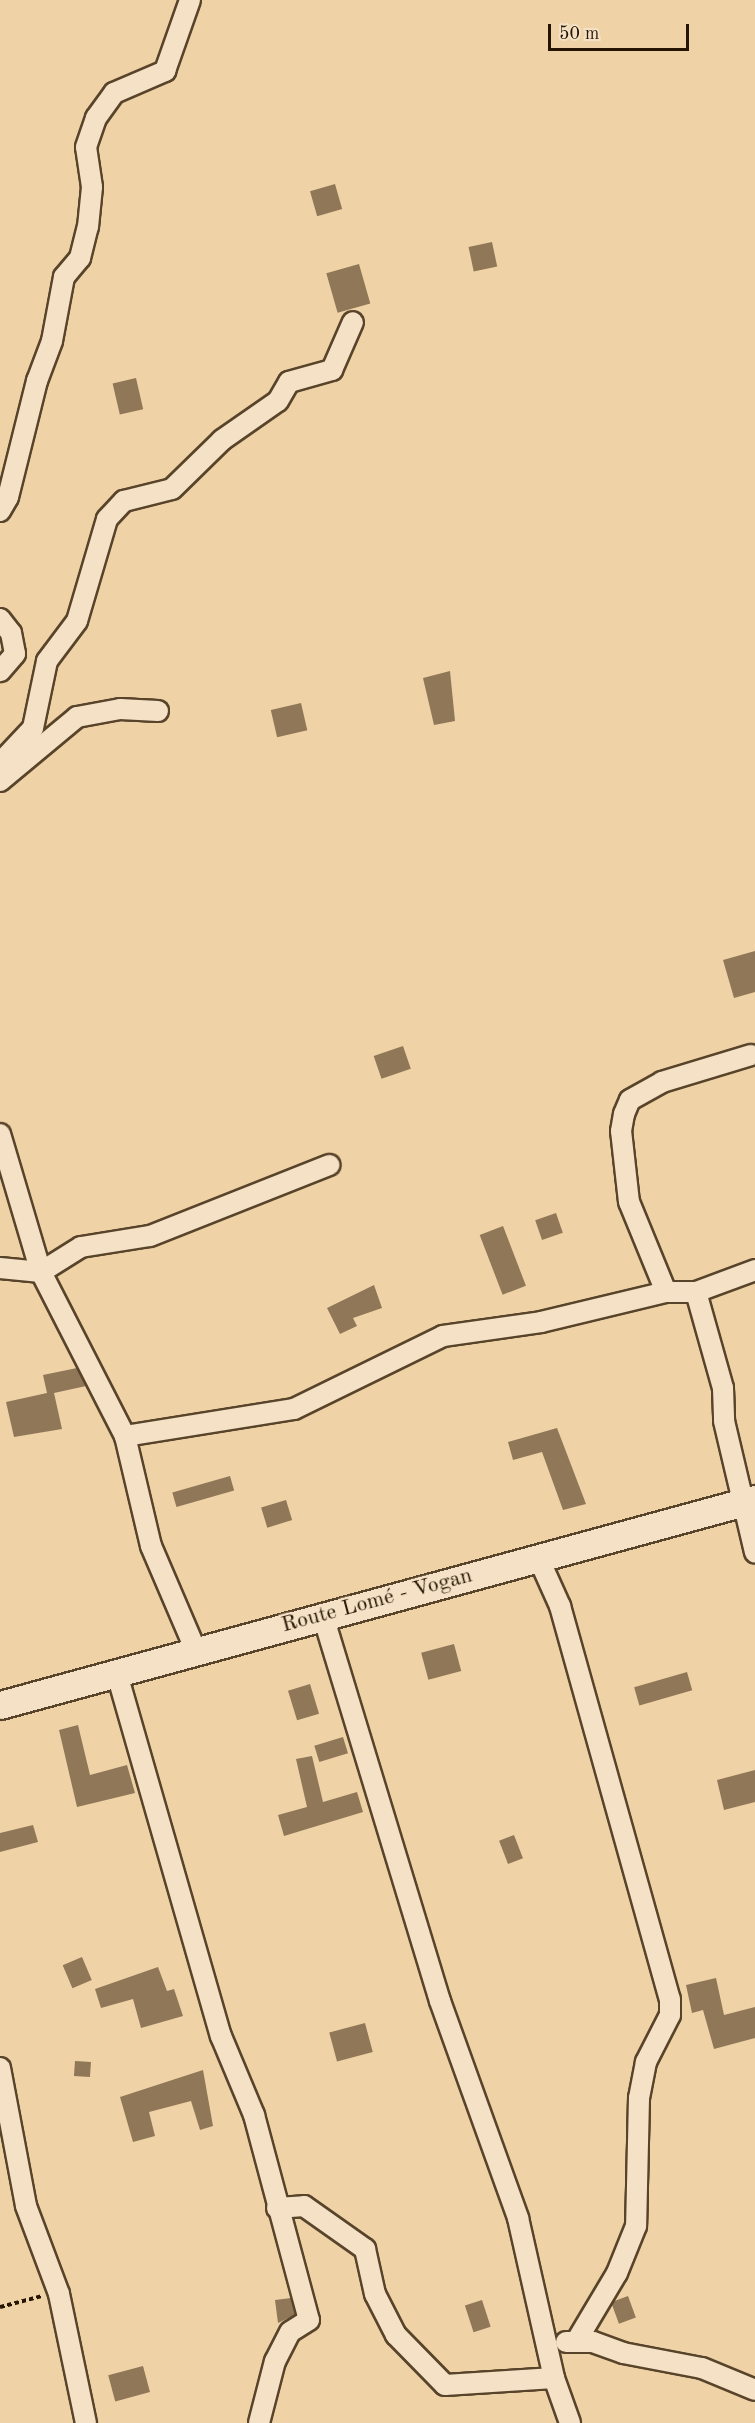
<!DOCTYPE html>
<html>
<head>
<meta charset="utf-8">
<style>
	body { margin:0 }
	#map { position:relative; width:755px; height:2423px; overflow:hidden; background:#f0d2a7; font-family:"Old Standard TT",serif }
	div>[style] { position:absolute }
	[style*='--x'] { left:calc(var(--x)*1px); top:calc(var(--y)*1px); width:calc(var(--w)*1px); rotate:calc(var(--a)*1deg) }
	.building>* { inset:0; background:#8f7757; transform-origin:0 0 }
	.path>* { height:4px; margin-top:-2px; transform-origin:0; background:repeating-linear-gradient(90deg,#251401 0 4.5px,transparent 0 7.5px) }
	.roads { filter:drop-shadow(2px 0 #58442a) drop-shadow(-2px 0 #58442a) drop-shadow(0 2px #58442a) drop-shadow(0 -2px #58442a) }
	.minor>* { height:20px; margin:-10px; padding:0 10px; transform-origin:10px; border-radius:10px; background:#f5e2c6 }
	.secondary>* { height:27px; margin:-13.5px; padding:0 13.5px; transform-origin:13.5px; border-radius:13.5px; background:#f5e2c6 }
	span { translate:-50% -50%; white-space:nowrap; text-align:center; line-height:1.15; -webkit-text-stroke:4.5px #f5e2c6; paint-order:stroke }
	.street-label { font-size:22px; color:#251401 }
	.scale { position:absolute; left:548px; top:24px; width:141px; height:27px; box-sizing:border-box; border:3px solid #251401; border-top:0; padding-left:8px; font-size:18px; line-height:21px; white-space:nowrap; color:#251401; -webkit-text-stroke:4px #f5e2c6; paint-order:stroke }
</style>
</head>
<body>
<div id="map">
	<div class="building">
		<i style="left:335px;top:184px;width:26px;height:26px;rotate:74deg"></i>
		<i style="left:492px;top:242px;width:25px;height:24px;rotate:78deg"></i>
		<i style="left:359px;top:264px;width:41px;height:34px;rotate:74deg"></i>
		<i style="left:136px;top:378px;width:32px;height:24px;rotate:77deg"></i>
		<i style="clip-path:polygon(450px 671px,455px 721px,434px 725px,423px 678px)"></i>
		<i style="left:301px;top:703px;width:28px;height:31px;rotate:77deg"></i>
		<i style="clip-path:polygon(755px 951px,755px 992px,734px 998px,723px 960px)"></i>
		<i style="left:403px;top:1046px;width:24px;height:31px;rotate:71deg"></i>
		<i style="left:556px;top:1213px;width:21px;height:22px;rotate:71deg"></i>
		<i style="left:503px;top:1226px;width:64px;height:25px;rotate:69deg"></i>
		<i style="clip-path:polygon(374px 1285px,382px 1308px,353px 1318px,357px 1326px,340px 1334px,327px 1308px)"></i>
		<i style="clip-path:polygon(77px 1368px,86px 1386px,54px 1393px,62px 1429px,14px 1437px,6px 1402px,47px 1393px,43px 1375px)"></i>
		<i style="clip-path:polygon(557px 1428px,586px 1504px,563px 1510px,542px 1452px,513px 1460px,508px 1442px)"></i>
		<i style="left:230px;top:1476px;width:15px;height:60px;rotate:74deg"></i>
		<i style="left:286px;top:1500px;width:21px;height:26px;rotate:73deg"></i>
		<i style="left:454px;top:1644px;width:28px;height:34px;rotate:75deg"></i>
		<i style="left:687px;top:1672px;width:19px;height:55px;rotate:74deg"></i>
		<i style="left:310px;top:1684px;width:31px;height:23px;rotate:73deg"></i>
		<i style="clip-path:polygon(78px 1725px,90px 1775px,127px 1765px,135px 1793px,77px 1807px,59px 1730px)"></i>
		<i style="left:343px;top:1737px;width:17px;height:30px;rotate:73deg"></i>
		<i style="clip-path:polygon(312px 1756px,323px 1802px,357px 1792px,363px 1812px,284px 1836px,278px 1815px,307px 1807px,296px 1759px)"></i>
		<i style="clip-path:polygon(755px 1770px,755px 1802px,724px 1810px,717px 1780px)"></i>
		<i style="clip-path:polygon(33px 1825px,38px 1842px,0 1852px,0 1833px)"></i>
		<i style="left:514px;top:1835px;width:25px;height:16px;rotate:69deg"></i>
		<i style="left:82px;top:1957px;width:25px;height:21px;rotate:67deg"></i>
		<i style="clip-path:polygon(158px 1967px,167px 1991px,174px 1989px,183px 2016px,141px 2028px,133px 1999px,101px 2008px,95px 1989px)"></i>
		<i style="clip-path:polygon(716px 1978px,724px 2015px,755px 2007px,755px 2038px,714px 2049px,703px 2010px,692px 2013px,686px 1985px)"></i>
		<i style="left:365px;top:2023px;width:30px;height:37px;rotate:75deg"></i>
		<i style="left:75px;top:2061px;width:16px;height:15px;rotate:4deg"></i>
		<i style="clip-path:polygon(203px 2070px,213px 2126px,200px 2130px,191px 2101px,149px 2112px,155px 2136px,133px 2142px,120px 2097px)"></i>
		<i style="left:628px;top:2296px;width:23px;height:18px;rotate:70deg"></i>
		<i style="clip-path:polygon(291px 2298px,295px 2315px,278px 2323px,275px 2300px)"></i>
		<i style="left:482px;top:2300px;width:28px;height:18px;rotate:72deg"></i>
		<i style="left:143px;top:2366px;width:27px;height:36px;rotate:75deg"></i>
	</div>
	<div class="path">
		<i style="--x:0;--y:2307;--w:43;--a:-14.7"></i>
	</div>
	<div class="roads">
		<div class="minor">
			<i style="--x:0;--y:511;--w:16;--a:-60"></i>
			<i style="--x:8;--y:497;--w:120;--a:-76"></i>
			<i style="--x:37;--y:381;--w:43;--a:-69.4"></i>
			<i style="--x:52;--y:341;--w:65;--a:-79.4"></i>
			<i style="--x:64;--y:277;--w:25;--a:-50"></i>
			<i style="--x:80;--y:258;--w:32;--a:-76"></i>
			<i style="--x:88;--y:227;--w:40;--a:-84.3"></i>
			<i style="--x:92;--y:187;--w:40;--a:-98.5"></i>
			<i style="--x:86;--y:147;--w:31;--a:-71"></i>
			<i style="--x:96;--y:118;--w:31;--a:-54"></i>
			<i style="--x:114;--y:93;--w:56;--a:-23.3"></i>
			<i style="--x:165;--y:71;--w:75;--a:-70.6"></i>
			<i style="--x:0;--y:619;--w:18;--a:52"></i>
			<i style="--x:11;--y:633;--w:21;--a:79"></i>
			<i style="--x:15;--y:654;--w:23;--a:131"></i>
			<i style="--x:0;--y:763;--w:48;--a:-46.7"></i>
			<i style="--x:33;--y:728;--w:68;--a:-78.2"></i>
			<i style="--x:47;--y:661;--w:50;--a:-53.1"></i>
			<i style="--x:77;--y:621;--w:106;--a:-73.6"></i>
			<i style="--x:107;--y:519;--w:25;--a:-47"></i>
			<i style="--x:124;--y:501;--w:49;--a:-14"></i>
			<i style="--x:172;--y:489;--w:70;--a:-44.4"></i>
			<i style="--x:222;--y:440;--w:68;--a:-34.9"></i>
			<i style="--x:278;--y:401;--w:22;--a:-60"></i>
			<i style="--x:289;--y:382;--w:45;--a:-15.6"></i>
			<i style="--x:332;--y:370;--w:52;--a:-66.4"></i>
			<i style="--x:0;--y:781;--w:100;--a:-39.7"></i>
			<i style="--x:77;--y:717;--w:44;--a:-10.5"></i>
			<i style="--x:120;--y:709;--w:38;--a:3"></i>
			<i style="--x:0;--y:1134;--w:144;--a:73.5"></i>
			<i style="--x:41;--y:1272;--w:184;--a:62.9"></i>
			<i style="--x:125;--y:1436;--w:113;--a:76.7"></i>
			<i style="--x:151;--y:1546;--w:114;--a:66.8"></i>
			<i style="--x:0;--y:1268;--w:41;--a:5.6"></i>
			<i style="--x:41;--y:1272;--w:47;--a:-32"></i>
			<i style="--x:81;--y:1247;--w:70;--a:-9.1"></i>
			<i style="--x:150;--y:1236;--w:193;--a:-21.6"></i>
			<i style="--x:666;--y:1292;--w:97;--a:-112.3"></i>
			<i style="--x:629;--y:1202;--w:71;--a:-96.4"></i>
			<i style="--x:621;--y:1131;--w:17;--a:-80"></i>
			<i style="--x:624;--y:1114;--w:15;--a:-67"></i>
			<i style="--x:630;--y:1100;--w:37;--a:-29"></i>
			<i style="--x:662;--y:1082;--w:93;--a:-16.9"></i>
			<i style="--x:696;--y:1292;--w:100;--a:74.3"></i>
			<i style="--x:723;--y:1388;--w:33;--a:88"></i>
			<i style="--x:724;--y:1421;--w:135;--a:76.7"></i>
			<i style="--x:125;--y:1436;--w:171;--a:-9.1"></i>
			<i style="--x:294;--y:1409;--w:166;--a:-26.1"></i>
			<i style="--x:443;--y:1336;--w:99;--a:-8.1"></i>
			<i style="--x:541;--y:1322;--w:129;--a:-13.5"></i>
			<i style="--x:666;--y:1292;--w:30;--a:0"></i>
			<i style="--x:696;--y:1292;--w:63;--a:-20.4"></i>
			<i style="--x:538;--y:1557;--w:54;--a:65.8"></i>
			<i style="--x:560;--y:1606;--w:408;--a:74.4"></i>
			<i style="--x:670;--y:1999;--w:16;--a:90"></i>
			<i style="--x:670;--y:2015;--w:53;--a:117.1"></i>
			<i style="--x:646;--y:2062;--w:37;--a:101"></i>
			<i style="--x:639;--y:2098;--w:128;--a:91.3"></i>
			<i style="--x:636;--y:2226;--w:51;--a:112"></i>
			<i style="--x:617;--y:2273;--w:78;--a:120.8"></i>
			<i style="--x:323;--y:1616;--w:402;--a:73.1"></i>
			<i style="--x:440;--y:2001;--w:231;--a:70.2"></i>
			<i style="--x:518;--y:2218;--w:164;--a:77.3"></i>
			<i style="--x:554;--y:2378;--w:48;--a:70.4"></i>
			<i style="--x:117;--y:1674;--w:377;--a:74"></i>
			<i style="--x:221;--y:2036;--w:86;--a:67.3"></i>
			<i style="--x:254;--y:2115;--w:212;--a:75"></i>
			<i style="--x:309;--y:2320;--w:22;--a:148"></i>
			<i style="--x:290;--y:2332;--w:33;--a:117"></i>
			<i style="--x:275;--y:2361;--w:64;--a:104.5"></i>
			<i style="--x:0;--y:2068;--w:140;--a:79.3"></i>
			<i style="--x:26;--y:2206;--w:94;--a:69.4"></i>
			<i style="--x:59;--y:2294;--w:132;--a:78.2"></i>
			<i style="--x:277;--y:2208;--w:27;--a:-4"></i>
			<i style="--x:304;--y:2206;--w:75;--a:35.2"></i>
			<i style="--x:365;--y:2249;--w:46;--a:77.5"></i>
			<i style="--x:375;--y:2294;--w:46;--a:62.9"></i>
			<i style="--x:396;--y:2335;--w:70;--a:45.6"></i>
			<i style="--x:445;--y:2385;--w:109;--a:-3.7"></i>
			<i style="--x:566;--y:2342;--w:27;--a:0"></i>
			<i style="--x:593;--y:2342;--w:32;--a:20"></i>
			<i style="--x:623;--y:2353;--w:80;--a:10.8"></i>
			<i style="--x:702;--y:2368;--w:57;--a:22.5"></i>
		</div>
		<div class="secondary">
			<i style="--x:0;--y:1705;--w:783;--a:-15.26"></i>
		</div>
	</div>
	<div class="street-label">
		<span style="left:377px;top:1601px;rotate:-15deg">Route Lomé - Vogan</span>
	</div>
	<div class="scale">50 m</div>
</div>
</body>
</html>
